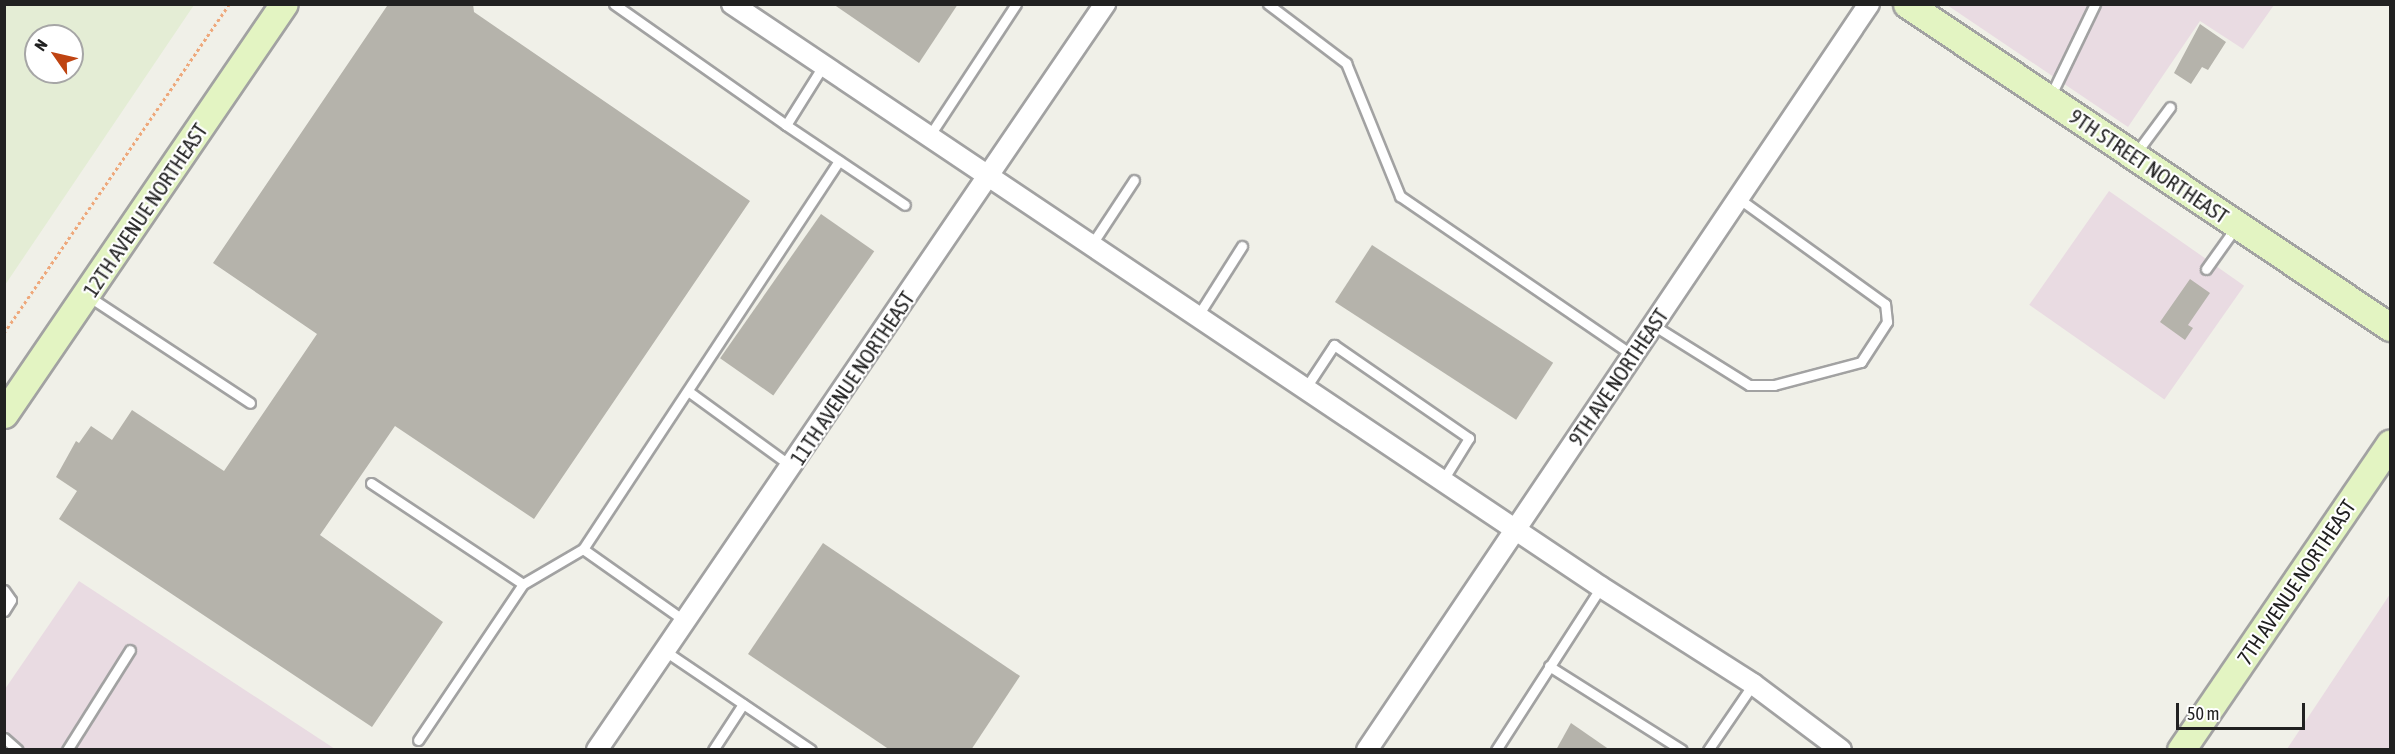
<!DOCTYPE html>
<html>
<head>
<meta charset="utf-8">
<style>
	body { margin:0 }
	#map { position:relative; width:2395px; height:754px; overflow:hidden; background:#f0f0e8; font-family:"Asap Condensed",sans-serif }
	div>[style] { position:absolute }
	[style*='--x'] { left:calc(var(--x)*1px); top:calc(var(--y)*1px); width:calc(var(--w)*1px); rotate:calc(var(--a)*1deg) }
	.industrial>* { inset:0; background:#e9dbe2; transform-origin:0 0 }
	.farmland>* { inset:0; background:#e4edd5 }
	.building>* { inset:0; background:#b5b3ab; transform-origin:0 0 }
	.path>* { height:3px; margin-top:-1.5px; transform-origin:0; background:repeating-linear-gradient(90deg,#eea87b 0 3px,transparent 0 6px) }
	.roads { filter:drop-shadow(2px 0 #a2a2a2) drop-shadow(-2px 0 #a2a2a2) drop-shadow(0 2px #a2a2a2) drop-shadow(0 -2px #a2a2a2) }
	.lane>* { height:9px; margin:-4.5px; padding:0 4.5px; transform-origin:4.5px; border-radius:4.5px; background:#fff }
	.street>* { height:20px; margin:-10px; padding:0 10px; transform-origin:10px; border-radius:10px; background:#fff }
	.secondary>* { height:27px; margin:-13.5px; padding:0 13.5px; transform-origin:13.5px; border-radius:13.5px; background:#e3f4c2 }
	span { translate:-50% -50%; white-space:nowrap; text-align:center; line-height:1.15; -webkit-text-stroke:4.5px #fff; paint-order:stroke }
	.street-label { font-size:21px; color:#212121 }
	.frame { position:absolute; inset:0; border:6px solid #212121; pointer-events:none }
	.north { position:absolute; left:24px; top:24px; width:60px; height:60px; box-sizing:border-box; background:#fff; border:2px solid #a6a6a6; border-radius:50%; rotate:304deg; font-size:16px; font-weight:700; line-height:24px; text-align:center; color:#212121 }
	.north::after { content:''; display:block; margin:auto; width:21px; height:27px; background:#bf4412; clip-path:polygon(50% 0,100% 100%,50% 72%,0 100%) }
	.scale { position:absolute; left:2176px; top:703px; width:129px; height:27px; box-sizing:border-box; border:3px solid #212121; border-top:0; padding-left:8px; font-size:18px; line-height:21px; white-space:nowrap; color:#212121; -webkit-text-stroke:4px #fff; paint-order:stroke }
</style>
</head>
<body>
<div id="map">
	<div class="industrial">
		<i style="clip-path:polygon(1947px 5px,2274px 5px,2243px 49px,2200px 21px,2128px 127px)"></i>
		<i style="left:2109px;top:191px;width:165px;height:139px;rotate:35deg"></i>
		<i style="clip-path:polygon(79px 581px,335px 749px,5px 750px,5px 689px)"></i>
		<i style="clip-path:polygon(2390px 594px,2390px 749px,2287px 749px)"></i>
	</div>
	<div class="farmland">
		<i style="clip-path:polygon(evenodd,5px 4px,194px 5px,5px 285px,4px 5px,5px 4px,36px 36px,72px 36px,72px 72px,36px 72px,36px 36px)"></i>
	</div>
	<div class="building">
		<i style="clip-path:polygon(473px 4px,474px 12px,750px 201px,534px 519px,395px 426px,320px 535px,443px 622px,372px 727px,59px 519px,77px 491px,56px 477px,76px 441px,79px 443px,91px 426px,112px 440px,132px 410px,224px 471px,317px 334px,213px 263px,387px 6px)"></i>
		<i style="clip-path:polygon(833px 4px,958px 4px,919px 63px)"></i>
		<i style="clip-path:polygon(2200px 24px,2226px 42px,2208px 70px,2202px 67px,2191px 84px,2174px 73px)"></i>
		<i style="left:821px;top:214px;width:65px;height:176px;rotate:35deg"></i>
		<i style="left:1372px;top:245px;width:216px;height:68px;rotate:33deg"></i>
		<i style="clip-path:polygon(2190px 279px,2210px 293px,2188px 325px,2193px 328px,2185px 340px,2160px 322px)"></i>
		<i style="clip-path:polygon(823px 543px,1020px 676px,971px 750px,890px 750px,748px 654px)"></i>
		<i style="clip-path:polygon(1571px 723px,1610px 750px,1556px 750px)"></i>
	</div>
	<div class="path">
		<i style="--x:4;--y:333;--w:399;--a:-55.6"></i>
	</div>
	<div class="roads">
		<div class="lane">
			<i style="--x:614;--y:4;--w:210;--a:35.1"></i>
			<i style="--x:786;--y:125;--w:70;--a:-57.9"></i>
			<i style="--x:1268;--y:4;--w:98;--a:37.1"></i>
			<i style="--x:1346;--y:63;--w:144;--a:67.9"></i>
			<i style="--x:1400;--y:196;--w:281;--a:34.4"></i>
			<i style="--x:2050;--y:97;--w:103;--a:-64.2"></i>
			<i style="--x:786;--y:125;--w:143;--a:33.9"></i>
			<i style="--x:928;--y:138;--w:160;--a:-56.7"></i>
			<i style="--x:2136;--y:153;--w:57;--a:-53.5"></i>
			<i style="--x:1090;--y:247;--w:80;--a:-56.7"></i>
			<i style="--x:2206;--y:269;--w:52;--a:-54.5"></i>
			<i style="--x:88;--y:296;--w:194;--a:33.4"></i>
			<i style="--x:1197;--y:317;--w:84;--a:-57.6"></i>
			<i style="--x:1653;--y:325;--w:113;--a:32"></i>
			<i style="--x:1749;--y:385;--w:25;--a:0"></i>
			<i style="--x:1774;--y:385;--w:90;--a:-14.8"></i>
			<i style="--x:1861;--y:362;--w:48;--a:-57"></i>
			<i style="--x:1887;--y:322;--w:18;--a:-96"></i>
			<i style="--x:1885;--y:304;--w:181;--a:-144.2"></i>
			<i style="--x:1305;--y:389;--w:53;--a:-56.6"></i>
			<i style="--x:1334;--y:345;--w:164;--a:34.6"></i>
			<i style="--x:1469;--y:438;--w:49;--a:121.8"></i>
			<i style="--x:688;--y:391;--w:127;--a:36.1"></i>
			<i style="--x:371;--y:483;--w:182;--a:33.6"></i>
			<i style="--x:523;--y:584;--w:188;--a:123.9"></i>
			<i style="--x:583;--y:549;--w:125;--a:35.2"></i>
			<i style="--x:523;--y:584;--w:69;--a:-30.3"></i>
			<i style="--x:583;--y:549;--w:465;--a:-56.6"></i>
			<i style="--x:4;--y:590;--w:12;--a:55"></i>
			<i style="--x:11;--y:600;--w:13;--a:122"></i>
			<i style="--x:665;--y:651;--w:176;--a:34.1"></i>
			<i style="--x:1549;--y:666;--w:157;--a:32.3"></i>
			<i style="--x:4;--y:738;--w:18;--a:41"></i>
			<i style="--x:67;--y:750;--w:118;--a:-57.8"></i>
			<i style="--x:713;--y:750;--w:55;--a:-56.9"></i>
			<i style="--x:1496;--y:750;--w:194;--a:-57.2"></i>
			<i style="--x:1708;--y:750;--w:80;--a:-55.7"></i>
		</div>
		<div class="street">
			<i style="--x:732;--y:4;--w:1046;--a:33.86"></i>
			<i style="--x:1601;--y:587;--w:180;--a:32.5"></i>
			<i style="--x:1753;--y:684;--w:110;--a:36.9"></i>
			<i style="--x:597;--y:750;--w:903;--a:-55.75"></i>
			<i style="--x:1367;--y:750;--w:899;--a:-56.06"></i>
		</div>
		<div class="secondary">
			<i style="--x:1907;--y:4;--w:581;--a:33.77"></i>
			<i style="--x:4;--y:414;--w:496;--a:-55.7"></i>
			<i style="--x:2181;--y:750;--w:371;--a:-55.7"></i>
		</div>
	</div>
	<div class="street-label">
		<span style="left:2149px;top:166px;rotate:34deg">9TH STREET NORTHEAST</span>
		<span style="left:145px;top:210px;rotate:-56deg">12TH AVENUE NORTHEAST</span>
		<span style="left:1618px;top:377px;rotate:-56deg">9TH AVE NORTHEAST</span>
		<span style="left:852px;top:378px;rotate:-56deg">11TH AVENUE NORTHEAST</span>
		<span style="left:2296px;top:582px;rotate:-56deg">7TH AVENUE NORTHEAST</span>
	</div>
	<div class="frame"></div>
	<div class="north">N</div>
	<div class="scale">50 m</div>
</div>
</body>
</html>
